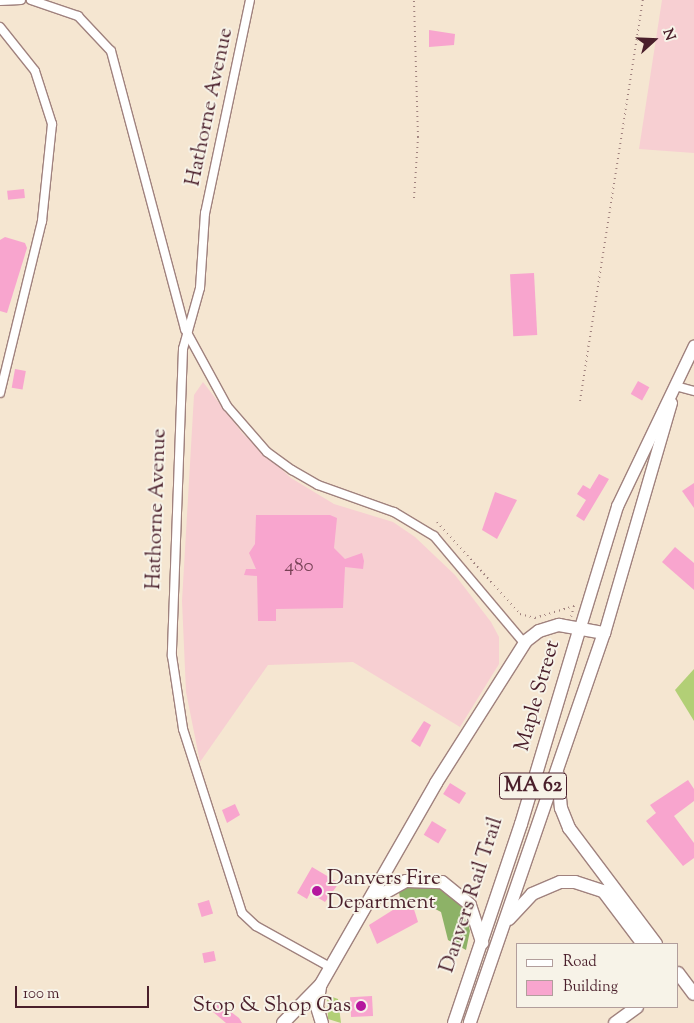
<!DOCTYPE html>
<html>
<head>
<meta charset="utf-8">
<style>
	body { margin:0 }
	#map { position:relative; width:694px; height:1023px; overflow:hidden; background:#f5e6d1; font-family:"Sorts Mill Goudy",serif }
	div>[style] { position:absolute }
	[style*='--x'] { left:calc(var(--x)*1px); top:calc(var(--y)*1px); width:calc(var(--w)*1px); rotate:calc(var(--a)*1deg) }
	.built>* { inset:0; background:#f7cfd2 }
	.green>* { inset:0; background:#b2cf76 }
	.forest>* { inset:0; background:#8db267 }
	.building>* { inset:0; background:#f8a5ce; transform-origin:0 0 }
	.path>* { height:2px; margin-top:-1px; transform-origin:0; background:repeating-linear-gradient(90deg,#a0827e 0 1px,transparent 0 5px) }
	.roads { filter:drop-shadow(1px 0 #a0827e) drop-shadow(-1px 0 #a0827e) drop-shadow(0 1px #a0827e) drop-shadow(0 -1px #a0827e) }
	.street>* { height:8px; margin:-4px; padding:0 4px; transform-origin:4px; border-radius:4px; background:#fff }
	.secondary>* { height:11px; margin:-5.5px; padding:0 5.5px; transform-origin:5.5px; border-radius:5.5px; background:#fff }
	.primary>* { height:12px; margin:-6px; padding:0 6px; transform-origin:6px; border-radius:6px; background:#fff }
	.dots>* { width:14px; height:14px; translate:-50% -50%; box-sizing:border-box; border:2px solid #f7f3e8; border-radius:50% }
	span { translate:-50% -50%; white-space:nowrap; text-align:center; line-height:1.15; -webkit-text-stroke:4px #f7f3e8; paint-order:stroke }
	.number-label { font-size:19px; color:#764054 }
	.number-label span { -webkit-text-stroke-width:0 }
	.shield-label span { padding:1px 4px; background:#f7f3e8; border:1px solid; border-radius:4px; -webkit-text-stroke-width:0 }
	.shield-label { font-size:20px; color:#4a1f2b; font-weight:700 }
	.street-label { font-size:21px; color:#4a1f2b }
	.poi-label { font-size:21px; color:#4a1f2b }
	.left { translate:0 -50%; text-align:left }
	.right { translate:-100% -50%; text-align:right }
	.legend { position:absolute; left:516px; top:943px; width:162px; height:65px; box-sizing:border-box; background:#f7f3e8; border:1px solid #b29e9c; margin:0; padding:6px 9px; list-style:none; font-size:15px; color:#4a1f2b }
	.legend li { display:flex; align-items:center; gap:10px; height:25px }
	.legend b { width:25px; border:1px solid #b29e9c }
	.north { position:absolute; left:629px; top:15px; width:50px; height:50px; -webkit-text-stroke:4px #f7f3e8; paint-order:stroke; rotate:70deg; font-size:14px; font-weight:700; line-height:20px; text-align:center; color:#4a1f2b }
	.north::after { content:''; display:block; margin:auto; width:18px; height:22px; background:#4a1f2b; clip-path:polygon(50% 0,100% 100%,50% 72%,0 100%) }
	.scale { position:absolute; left:15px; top:986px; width:134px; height:22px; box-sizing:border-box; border:2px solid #4a1f2b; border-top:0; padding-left:6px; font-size:15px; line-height:18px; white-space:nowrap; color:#4a1f2b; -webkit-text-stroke:4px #f7f3e8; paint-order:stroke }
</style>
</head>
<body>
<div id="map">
	<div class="built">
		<i style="clip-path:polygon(662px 0,694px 0,694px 153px,639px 149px)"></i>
		<i style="clip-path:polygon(203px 382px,243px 434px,291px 478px,334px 504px,393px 522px,415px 537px,455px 575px,491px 622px,499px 637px,499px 664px,460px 727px,353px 662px,268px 665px,200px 762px,186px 692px,182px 601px,194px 395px)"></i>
	</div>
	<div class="green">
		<i style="clip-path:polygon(694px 669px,694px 721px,675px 690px)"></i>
		<i style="clip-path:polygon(327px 995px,338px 999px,341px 1023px,328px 1019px)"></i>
	</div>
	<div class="forest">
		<i style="clip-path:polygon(411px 886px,441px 888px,463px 904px,470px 931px,466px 950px,448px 940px,441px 912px,420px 901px,401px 904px,399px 892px)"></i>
	</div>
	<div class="building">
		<i style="clip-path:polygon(429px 30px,455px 34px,454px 45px,429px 47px)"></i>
		<i style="left:24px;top:189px;width:9px;height:17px;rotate:84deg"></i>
		<i style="clip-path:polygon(5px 237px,25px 243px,27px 248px,7px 313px,0 311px,0 240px)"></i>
		<i style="left:534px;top:273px;width:62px;height:24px;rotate:87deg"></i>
		<i style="left:15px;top:369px;width:11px;height:19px;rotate:10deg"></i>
		<i style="left:638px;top:381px;width:13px;height:15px;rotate:29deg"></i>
		<i style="clip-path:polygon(599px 474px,609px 479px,584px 521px,576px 516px,586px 500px,577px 494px,583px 485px,590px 489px)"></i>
		<i style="clip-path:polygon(694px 483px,694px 508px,682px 491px)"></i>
		<i style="clip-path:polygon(495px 492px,517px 500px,497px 539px,482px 530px)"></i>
		<i style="clip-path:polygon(256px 515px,330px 515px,337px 518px,334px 548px,345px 559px,362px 553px,364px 561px,363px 569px,345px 567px,343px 608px,276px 609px,276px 621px,258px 621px,257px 576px,244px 575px,246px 569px,256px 569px,249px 553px,255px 544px)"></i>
		<i style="clip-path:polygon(675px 547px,694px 563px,694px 590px,662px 562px)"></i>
		<i style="clip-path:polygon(424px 721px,431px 725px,420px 747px,411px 741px)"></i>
		<i style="clip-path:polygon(688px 780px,694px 789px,694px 801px,674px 816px,694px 843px,694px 858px,683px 866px,646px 821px,656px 813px,650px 805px)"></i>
		<i style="left:450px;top:783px;width:19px;height:13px;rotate:32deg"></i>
		<i style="clip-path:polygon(235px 804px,240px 815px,227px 823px,222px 810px)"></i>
		<i style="left:432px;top:821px;width:17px;height:16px;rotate:31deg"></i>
		<i style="clip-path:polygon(312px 867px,339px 883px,325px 902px,310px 893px,307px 899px,297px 893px)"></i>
		<i style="left:209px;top:900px;width:14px;height:12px;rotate:73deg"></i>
		<i style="clip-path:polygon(404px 903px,412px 903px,418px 922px,377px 944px,369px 925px)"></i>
		<i style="left:214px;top:951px;width:10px;height:12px;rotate:79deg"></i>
		<i style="left:372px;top:996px;width:20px;height:22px;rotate:87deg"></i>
		<i style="clip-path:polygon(219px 1003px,239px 1018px,242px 1023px,226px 1023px,212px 1011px)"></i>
	</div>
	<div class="path">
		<i style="--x:414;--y:198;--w:61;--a:-86.2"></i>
		<i style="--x:418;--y:137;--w:137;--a:-91.7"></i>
		<i style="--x:580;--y:401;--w:406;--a:-81.1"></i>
		<i style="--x:437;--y:522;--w:124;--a:47.9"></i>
		<i style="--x:520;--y:614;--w:16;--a:15"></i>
		<i style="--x:535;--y:618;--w:41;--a:-17.1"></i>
		<i style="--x:574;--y:606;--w:11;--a:105"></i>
	</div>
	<div class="roads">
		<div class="street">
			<i style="--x:31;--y:0;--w:50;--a:18.8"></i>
			<i style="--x:78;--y:16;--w:48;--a:46.7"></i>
			<i style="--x:111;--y:51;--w:288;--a:75.1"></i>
			<i style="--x:185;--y:329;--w:88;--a:61.4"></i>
			<i style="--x:227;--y:406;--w:61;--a:49"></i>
			<i style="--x:267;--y:452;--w:31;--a:36"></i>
			<i style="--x:292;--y:470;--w:30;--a:30"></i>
			<i style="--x:318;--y:485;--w:81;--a:19.6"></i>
			<i style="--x:394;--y:512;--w:47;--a:31"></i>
			<i style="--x:434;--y:536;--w:140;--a:49.9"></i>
			<i style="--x:250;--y:0;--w:218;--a:101.9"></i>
			<i style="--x:205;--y:213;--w:75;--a:93.8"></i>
			<i style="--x:200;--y:288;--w:63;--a:105.6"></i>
			<i style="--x:183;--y:349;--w:307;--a:92.1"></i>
			<i style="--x:172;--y:656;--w:74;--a:81.4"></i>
			<i style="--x:183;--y:729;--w:193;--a:72.2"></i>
			<i style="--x:242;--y:913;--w:19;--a:43"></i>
			<i style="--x:256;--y:926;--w:85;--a:29"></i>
			<i style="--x:0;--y:1;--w:21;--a:-3"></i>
			<i style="--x:0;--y:27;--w:56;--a:51.5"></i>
			<i style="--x:35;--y:71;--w:56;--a:72.2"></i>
			<i style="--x:52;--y:124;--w:98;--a:95.9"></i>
			<i style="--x:42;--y:221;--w:177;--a:103.7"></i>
			<i style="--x:675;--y:386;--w:20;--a:15"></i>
		</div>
		<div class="secondary">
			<i style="--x:580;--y:627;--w:127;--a:-73"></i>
			<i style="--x:617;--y:506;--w:178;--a:-64.4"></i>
			<i style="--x:604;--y:633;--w:240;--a:-73.8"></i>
		</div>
		<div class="primary">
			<i style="--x:558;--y:775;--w:33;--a:85"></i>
			<i style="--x:561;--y:808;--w:22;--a:68"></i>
			<i style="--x:569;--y:828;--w:145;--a:53.1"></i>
			<i style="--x:370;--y:901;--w:41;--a:-29.1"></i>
			<i style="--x:406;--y:881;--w:36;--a:2"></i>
			<i style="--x:442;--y:882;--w:36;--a:39"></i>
			<i style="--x:470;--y:905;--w:40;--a:72"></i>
			<i style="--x:509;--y:919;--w:34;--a:-47"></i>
			<i style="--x:532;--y:894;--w:30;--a:-23"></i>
			<i style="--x:560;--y:882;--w:15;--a:0"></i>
			<i style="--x:575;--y:882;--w:29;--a:18"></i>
			<i style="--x:603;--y:891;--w:66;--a:53"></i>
			<i style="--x:678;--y:973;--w:26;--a:53"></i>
			<i style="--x:320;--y:987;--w:20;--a:99"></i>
			<i style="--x:317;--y:1007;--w:17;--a:73"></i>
			<i style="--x:283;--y:1023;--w:54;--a:-45.7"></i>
			<i style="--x:321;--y:984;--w:232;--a:-60.2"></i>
			<i style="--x:436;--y:783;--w:168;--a:-57.6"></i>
			<i style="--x:526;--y:641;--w:16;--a:-38"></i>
			<i style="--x:539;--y:631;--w:21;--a:-17"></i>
			<i style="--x:559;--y:625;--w:46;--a:10.1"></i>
			<i style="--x:604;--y:633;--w:412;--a:109"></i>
			<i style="--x:454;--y:1023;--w:210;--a:-71.4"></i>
			<i style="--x:521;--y:824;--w:206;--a:-73.3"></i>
			<i style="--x:615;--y:1023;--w:27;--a:-36"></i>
		</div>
	</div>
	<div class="dots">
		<i style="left:317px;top:891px;background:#b5179e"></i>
		<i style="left:361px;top:1006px;background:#b5179e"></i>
	</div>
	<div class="number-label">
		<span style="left:299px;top:567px">480</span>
	</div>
	<div class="shield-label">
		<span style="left:533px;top:786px">MA 62</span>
	</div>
	<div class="street-label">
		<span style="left:210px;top:107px;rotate:-78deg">Hathorne Avenue</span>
		<span style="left:157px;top:509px;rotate:-88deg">Hathorne Avenue</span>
		<span style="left:538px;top:696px;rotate:-74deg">Maple Street</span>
		<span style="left:472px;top:895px;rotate:-72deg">Danvers Rail Trail</span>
	</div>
	<div class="poi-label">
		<span class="left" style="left:327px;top:891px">Danvers Fire<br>Department</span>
		<span class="right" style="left:351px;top:1006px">Stop &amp; Shop Gas</span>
	</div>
	<ul class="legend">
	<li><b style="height:6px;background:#fff"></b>Road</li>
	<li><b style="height:14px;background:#f8a5ce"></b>Building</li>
	</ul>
	<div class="north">N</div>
	<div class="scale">100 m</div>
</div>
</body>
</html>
